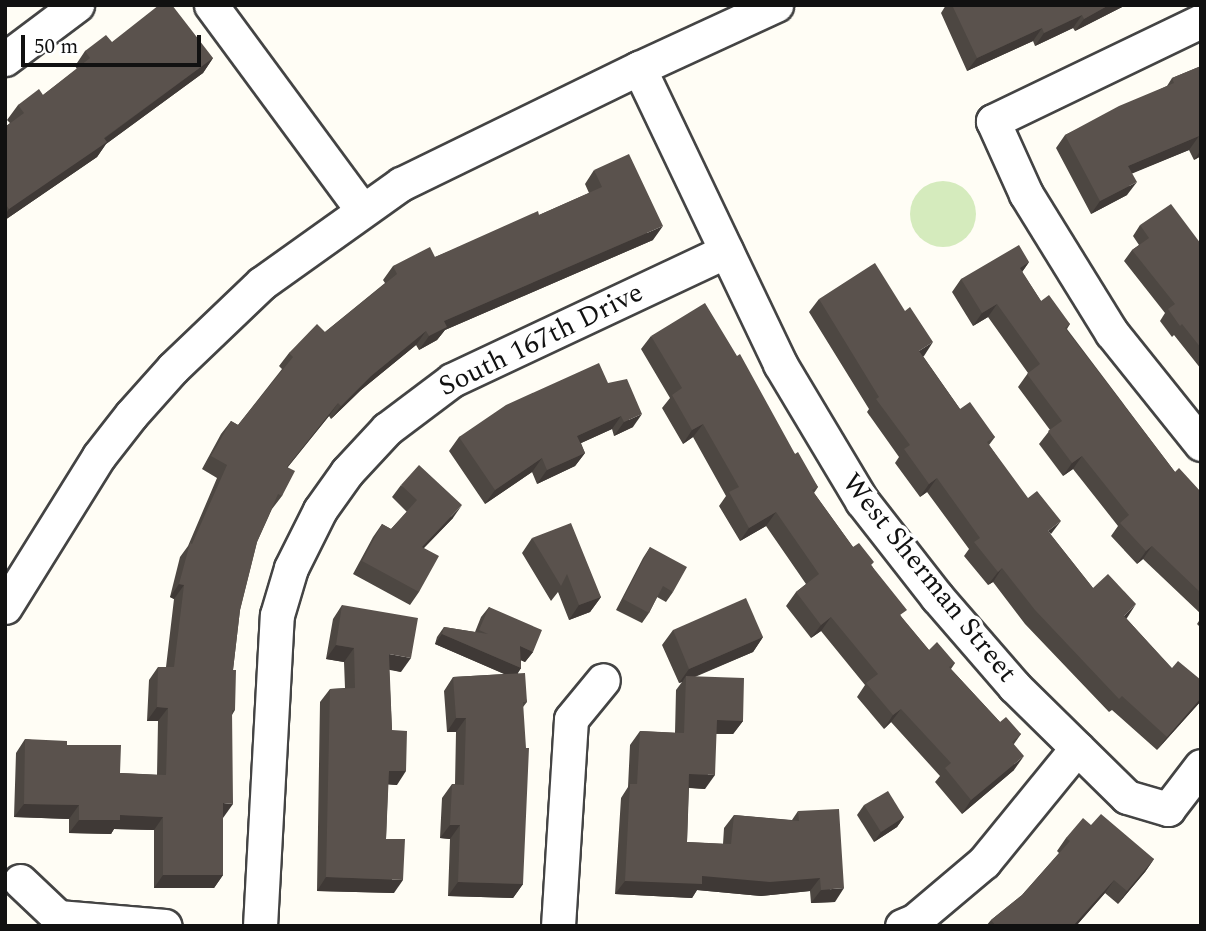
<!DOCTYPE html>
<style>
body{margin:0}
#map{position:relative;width:1206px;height:931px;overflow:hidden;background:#fffdf5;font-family:Spectral,serif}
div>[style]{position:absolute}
.green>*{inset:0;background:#d5ebbd}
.round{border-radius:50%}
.roads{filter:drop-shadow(2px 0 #444) drop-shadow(-2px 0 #444) drop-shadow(0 2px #444) drop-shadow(0 -2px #444)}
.minor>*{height:33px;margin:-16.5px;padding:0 16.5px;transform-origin:16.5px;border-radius:16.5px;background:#fff}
.wall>*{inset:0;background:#4d4742}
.shaded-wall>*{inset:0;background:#3f3936}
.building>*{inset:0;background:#5a524d}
span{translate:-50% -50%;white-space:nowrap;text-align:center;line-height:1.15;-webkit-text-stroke:7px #fff;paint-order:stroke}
.street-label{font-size:28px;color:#111}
.frame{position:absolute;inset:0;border:7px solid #111;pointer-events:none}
.scale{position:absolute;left:21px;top:35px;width:180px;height:32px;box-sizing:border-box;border:4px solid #111;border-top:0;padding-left:9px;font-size:21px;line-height:24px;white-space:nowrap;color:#111;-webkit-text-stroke:5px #fff;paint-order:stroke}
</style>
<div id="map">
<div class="green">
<div class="round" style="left:910px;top:181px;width:66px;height:66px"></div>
</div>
<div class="roads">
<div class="minor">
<div style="left:211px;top:5px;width:255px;rotate:53.6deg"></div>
<div style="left:1201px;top:21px;width:231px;rotate:154.3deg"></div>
<div style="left:993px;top:121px;width:80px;rotate:65.7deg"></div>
<div style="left:1026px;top:194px;width:163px;rotate:58.3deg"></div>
<div style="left:1112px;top:333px;width:142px;rotate:51.3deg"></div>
<div style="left:5px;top:59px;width:90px;rotate:-36.9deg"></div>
<div style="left:639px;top:68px;width:328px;rotate:64.5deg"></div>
<div style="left:780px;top:364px;width:160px;rotate:59.1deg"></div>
<div style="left:862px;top:501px;width:122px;rotate:52deg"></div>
<div style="left:937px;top:597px;width:118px;rotate:49.1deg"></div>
<div style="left:1014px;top:686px;width:158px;rotate:44.5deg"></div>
<div style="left:1127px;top:797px;width:43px;rotate:16.3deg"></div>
<div style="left:1168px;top:809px;width:54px;rotate:-52.5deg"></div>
<div style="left:5px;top:607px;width:178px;rotate:-58.1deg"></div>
<div style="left:99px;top:456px;width:52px;rotate:-52deg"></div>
<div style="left:131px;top:415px;width:63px;rotate:-48.2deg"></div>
<div style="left:173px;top:368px;width:123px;rotate:-43.7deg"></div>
<div style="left:262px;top:283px;width:171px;rotate:-35.5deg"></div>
<div style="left:401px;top:184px;width:265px;rotate:-26deg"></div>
<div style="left:639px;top:68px;width:151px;rotate:-24.7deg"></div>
<div style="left:20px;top:881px;width:52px;rotate:43.5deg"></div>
<div style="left:58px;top:917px;width:107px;rotate:4.8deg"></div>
<div style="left:260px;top:926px;width:311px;rotate:-86.9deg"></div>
<div style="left:277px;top:615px;width:49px;rotate:-73.4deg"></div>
<div style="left:291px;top:568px;width:65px;rotate:-63.4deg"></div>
<div style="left:320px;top:510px;width:47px;rotate:-54.6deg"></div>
<div style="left:347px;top:472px;width:59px;rotate:-47.1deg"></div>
<div style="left:387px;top:429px;width:81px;rotate:-37deg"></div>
<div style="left:452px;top:380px;width:303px;rotate:-25.2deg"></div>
<div style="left:558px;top:926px;width:207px;rotate:-86.4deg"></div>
<div style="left:571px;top:719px;width:50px;rotate:-50.6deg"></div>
<div style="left:902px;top:926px;width:13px;rotate:-23deg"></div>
<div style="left:914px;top:921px;width:92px;rotate:-40.1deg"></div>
<div style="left:984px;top:862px;width:147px;rotate:-50.8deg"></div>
</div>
</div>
<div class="wall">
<div style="clip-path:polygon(946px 5px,1126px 5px,1075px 31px,1073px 28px,1035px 46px,1033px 41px,967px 71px,941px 13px)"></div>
<div style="clip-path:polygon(112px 42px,213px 58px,203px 73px,106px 144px,97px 157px,5px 220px,5px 127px,10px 123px,7px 120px,18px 105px,43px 95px,77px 69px,75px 66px,85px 51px)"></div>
<div style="clip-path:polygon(1201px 66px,1201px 156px,1194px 160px,1189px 150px,1132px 173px,1127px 195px,1091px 214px,1056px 148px,1065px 135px,1167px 86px,1172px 78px)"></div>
<div style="clip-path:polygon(594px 170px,653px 240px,445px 330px,437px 340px,419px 350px,416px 345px,361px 390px,331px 419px,329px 416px,288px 467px,282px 496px,272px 509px,257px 542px,240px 610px,233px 670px,235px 710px,232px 715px,223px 817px,223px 875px,214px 888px,154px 888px,154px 830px,114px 829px,111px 834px,69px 833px,69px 819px,14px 817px,16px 753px,25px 739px,67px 745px,120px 773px,157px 775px,158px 721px,147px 721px,149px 680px,158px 667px,166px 667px,174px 599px,170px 597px,180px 557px,188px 546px,217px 478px,202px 469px,221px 434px,231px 421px,238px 425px,282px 369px,279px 366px,289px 353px,325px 332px,385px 283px,383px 280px,393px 266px,435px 257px,539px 215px,589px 193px,585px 184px)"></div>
<div style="clip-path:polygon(1140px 225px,1201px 244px,1201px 369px,1174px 335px,1172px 337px,1160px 321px,1165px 313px,1124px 261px,1132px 250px,1139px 245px,1133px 236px)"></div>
<div style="clip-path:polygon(1029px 262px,1022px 272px,1041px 301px,1070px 324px,1067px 329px,1175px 472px,1201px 492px,1201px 614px,1143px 559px,1137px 564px,1111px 536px,1118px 526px,1073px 469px,1063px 476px,1039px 444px,1050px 430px,1018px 387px,1028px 373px,988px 317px,973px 326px,952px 292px,961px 279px)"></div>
<div style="clip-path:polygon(819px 299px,924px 356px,923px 356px,960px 409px,995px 437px,989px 445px,1051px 535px,1093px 588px,1126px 618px,1201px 701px,1157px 750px,1112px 710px,1109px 712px,1025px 624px,993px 582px,988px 585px,964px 556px,969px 549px,927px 492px,920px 497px,895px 463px,899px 457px,867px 412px,869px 409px,809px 312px)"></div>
<div style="clip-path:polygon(651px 336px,795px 454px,818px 487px,814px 493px,853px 547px,872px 566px,902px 618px,929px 650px,955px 663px,951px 669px,1000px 722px,1021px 734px,1014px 744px,1014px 770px,962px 814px,935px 782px,940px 776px,891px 722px,884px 729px,857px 697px,865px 685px,821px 631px,811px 638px,786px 606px,796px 592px,806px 584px,766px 526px,740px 541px,719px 506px,726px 496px,693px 437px,683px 444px,662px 408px,670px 398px,641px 349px)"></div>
<div style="clip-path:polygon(608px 383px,633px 427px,614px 436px,612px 429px,581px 443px,585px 453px,575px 466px,537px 484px,532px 472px,485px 504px,449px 451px,459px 437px)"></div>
<div style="clip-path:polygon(401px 485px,453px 518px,424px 548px,419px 592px,410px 605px,353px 574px,373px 537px,382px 524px,391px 529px,407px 512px,392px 497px)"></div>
<div style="clip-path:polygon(532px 538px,601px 597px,590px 612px,569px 620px,558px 592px,551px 601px,522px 553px)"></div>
<div style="clip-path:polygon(650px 547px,673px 592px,666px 602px,657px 597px,649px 613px,642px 623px,616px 610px,643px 558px)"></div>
<div style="clip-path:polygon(342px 605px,401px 672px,389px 669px,392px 730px,397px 785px,388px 784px,386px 839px,394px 893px,317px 891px,320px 702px,330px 689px,345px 688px,344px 662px,326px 659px,333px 619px)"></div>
<div style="clip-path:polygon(489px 607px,533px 652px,525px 662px,521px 660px,521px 668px,518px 673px,527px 702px,523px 707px,523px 884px,513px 898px,448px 896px,450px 839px,440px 838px,442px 798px,452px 784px,455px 784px,456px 732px,447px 732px,444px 691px,453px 677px,504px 674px,435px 644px,437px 637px,444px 627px,475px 632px,481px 617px)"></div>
<div style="clip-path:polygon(1201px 618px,1201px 628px,1197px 624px)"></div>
<div style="clip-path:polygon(673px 630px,763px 637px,753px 652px,695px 677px,743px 721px,733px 734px,716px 734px,705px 789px,689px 788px,687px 842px,723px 844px,724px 828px,734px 815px,792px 820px,798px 811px,835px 902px,811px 903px,810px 891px,761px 896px,697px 890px,692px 898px,615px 894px,621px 798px,628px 787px,630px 745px,640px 731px,675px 733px,676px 690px,682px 682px,679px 683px,662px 645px)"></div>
<div style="clip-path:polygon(864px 805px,904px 817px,897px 827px,874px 842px,857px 815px)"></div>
<div style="clip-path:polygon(1091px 825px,1154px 859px,1145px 872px,1118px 904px,1105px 893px,1076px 926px,986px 926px,991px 920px,1022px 895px,1059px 853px,1057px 851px,1066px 838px)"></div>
</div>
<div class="shaded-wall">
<div style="clip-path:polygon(1109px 5px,1126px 5px,1075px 31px,1084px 19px)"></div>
<div style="clip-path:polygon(1082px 15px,1073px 28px,1035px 46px,1044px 33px)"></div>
<div style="clip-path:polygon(1042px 28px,1033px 41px,967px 71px,977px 58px)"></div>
<div style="clip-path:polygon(213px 58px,203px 73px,106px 144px,97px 157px,5px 220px,5px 215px,9px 209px)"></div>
<div style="clip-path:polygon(1199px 136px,1189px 150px,1119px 179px,1128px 166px)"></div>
<div style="clip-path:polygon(1201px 150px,1201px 156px,1194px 160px)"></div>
<div style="clip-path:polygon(1137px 182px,1127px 195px,1091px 214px,1100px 201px)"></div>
<div style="clip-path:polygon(663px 226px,653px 240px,445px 330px,437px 340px,419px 350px,429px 336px,444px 321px)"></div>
<div style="clip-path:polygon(1029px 262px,1020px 275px,1020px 268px)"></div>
<div style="clip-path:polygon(997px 304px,988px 317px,973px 326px,982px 313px)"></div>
<div style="clip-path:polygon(426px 331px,416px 345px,361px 390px,331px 419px,341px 406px,371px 376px)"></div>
<div style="clip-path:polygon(933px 342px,924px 356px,909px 365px,919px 351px)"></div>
<div style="clip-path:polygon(338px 403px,329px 416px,277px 480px,287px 467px)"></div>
<div style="clip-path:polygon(642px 414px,633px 427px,614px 436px,624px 422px)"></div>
<div style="clip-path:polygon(621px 416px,612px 429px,568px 449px,577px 436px)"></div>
<div style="clip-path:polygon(703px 424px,693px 437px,683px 444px,692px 430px)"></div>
<div style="clip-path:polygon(585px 453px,575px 466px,537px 484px,547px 470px)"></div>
<div style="clip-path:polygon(1082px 456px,1073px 469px,1063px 476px,1072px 463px)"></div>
<div style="clip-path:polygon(542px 458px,532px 472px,485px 504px,495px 490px)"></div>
<div style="clip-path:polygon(937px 478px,927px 492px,920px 497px,929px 484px)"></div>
<div style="clip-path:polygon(462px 505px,453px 518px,413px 559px,422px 547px)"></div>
<div style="clip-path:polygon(776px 512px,766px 526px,740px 541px,749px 528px)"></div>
<div style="clip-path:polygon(1061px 521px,1051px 534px,1048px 531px)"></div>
<div style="clip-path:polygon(1152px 546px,1143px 559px,1137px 564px,1146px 551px)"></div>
<div style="clip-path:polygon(1002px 568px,993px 582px,988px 585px,998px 572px)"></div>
<div style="clip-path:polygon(179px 584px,184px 585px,174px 599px,170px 597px)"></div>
<div style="clip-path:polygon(601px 597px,590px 612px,569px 620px,579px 605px)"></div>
<div style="clip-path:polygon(1136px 604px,1127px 618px,1114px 630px,1124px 616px)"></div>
<div style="clip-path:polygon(831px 617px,821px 631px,811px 638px,821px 625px)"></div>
<div style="clip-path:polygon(442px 634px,521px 668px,514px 678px,435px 644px)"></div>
<div style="clip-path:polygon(763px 637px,753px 652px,686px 680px,686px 676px,682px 682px,679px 683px,689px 669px)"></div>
<div style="clip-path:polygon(336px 645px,354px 648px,344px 662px,326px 659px)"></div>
<div style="clip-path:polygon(520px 646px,533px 652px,525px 662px,513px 657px)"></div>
<div style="clip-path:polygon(389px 654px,411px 658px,401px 672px,379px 668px)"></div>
<div style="clip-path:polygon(1201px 698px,1201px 701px,1157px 750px,1167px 737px)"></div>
<div style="clip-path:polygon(157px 707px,168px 708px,158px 721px,147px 721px)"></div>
<div style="clip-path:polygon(901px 709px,891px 722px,884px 729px,893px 715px)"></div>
<div style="clip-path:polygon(456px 718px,466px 718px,456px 732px,447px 732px)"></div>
<div style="clip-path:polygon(717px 720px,743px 721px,733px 734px,707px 733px)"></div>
<div style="clip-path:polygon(1024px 756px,1014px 770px,962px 814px,971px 800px)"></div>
<div style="clip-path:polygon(389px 771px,406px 771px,397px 785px,379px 784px)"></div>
<div style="clip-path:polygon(689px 774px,715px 775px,705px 789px,680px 787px)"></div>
<div style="clip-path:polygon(223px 803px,233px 804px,223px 818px)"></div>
<div style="clip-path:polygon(24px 804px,79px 805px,69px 819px,14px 817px)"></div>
<div style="clip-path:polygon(120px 815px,163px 817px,154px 830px,114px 829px,111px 834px,69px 833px,79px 820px)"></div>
<div style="clip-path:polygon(904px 817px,897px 827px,874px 842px,881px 832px)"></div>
<div style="clip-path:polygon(450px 825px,460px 825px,450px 839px,440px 838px)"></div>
<div style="clip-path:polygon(1154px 859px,1145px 872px,1118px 904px,1127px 891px)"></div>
<div style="clip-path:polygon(163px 875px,223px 875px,214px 888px,154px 888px)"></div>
<div style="clip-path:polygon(702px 876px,820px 878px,810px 891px,761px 896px,697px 890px,692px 898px,615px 894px,625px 881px)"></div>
<div style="clip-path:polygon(326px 877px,403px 880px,394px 893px,317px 891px)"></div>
<div style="clip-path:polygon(1114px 880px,1105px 893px,1076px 926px,1073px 926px)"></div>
<div style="clip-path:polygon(458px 882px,523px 884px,513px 898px,448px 896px)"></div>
<div style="clip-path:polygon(844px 888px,835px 902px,811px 903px,821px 890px)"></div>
</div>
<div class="building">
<div style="clip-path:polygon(159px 5px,172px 5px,213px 58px,104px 138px,107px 142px,9px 209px,5px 204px,5px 127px,24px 113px,18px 105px,39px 89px,43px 95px,90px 58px,85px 51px,106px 35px,112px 42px)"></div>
<div style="clip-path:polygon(952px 5px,1109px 5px,1084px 19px,1082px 15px,1044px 33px,1042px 28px,977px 58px)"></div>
<div style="clip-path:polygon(1201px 66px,1201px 141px,1199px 136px,1128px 166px,1137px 182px,1100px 201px,1065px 135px,1119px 106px,1174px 83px,1172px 78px)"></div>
<div style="clip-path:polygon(629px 154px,663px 226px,444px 321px,447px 327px,429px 336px,426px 331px,371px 376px,341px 406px,338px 403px,287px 467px,295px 471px,282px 496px,278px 494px,257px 542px,240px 610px,233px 670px,236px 670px,235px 710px,232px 710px,233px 804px,223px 803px,223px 875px,163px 875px,163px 817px,120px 815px,120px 820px,79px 820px,79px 805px,24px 804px,25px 739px,67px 741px,67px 745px,121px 745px,120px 773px,166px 775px,168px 708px,157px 707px,158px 667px,174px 667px,184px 585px,179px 584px,190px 543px,192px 544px,227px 465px,211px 456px,231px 421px,238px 425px,293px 357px,289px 353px,317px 324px,325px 332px,397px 274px,393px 266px,430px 247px,435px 257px,538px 211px,539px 215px,602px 187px,594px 170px)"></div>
<div style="clip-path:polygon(1171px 204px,1201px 244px,1201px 348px,1182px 324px,1180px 326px,1168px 309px,1175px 304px,1132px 250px,1149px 238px,1140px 225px)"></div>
<div style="clip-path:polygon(1019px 245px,1029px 262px,1020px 268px,1041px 301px,1049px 295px,1070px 324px,1065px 328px,1175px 472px,1179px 468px,1201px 492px,1200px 501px,1201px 502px,1201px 593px,1152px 546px,1146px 551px,1120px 523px,1129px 515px,1082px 456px,1072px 463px,1048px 431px,1062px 421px,1027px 374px,1040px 364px,997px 304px,982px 313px,961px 279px)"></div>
<div style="clip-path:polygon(875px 263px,905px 311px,910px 307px,933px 342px,919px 351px,960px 409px,970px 402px,995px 437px,987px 442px,1028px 498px,1037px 491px,1061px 521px,1048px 531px,1093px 588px,1108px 574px,1136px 604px,1124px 616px,1172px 668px,1178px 661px,1201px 680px,1201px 698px,1167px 737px,1122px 696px,1119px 699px,1035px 610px,1002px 568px,998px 572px,974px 542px,980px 538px,937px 478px,929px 484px,904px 449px,910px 445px,876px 399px,879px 397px,819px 299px)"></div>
<div style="clip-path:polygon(705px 303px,737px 356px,740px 354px,795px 454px,798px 452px,818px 487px,812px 490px,853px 547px,859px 543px,874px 562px,871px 565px,907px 610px,900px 615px,929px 650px,937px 642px,955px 663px,949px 667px,1000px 722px,1006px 717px,1021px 734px,1012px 742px,1024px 756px,971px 800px,945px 768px,951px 763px,901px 709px,893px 715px,866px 683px,878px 674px,831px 617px,821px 625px,796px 592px,819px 574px,776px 512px,749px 528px,729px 492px,739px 487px,703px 424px,692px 430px,672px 395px,682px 388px,651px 336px)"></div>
<div style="clip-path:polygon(599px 363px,608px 383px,627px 379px,642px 414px,624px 422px,621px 416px,577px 436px,585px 453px,547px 470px,542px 458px,495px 490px,459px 437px,506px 405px)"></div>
<div style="clip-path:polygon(419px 465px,462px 505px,422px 547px,439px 556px,419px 592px,362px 561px,382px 524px,391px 529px,417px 500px,401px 485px)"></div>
<div style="clip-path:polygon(571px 523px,601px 597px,579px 605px,567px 574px,561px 586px,532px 538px)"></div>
<div style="clip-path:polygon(650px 547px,687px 567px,673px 592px,663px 586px,649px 613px,623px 599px)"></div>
<div style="clip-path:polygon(746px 598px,763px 637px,689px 669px,673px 630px)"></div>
<div style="clip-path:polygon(342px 605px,418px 618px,411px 658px,389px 654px,392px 730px,407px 731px,406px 771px,389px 771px,386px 839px,405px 839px,403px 880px,326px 877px,330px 689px,355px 688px,354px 648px,336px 645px)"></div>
<div style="clip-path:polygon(489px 607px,542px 630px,533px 652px,520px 646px,521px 668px,442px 634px,444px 627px,488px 634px,479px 630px)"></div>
<div style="clip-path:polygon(525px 673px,527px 702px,523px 702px,526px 748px,529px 748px,523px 884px,458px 882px,460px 825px,450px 825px,452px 784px,464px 785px,466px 718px,456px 718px,453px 677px)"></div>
<div style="clip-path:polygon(686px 676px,744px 678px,743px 721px,717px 720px,715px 775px,689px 774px,687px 842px,731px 844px,734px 815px,799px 821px,798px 811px,839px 809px,844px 888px,821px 890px,820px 878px,770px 882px,702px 876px,702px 884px,625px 881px,630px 784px,637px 784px,640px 731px,684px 733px)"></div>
<div style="clip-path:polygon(888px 791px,904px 817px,881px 832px,864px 805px)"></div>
<div style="clip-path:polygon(1101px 814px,1154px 859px,1127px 891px,1114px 880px,1073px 926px,996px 926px,991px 920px,1022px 895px,1070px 841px,1066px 838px,1083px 818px,1091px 825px)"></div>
</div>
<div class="street-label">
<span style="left:541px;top:340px;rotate:-26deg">South 167th Drive</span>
<span style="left:929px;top:578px;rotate:51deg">West Sherman Street</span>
</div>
<div class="frame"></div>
<div class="scale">50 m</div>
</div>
